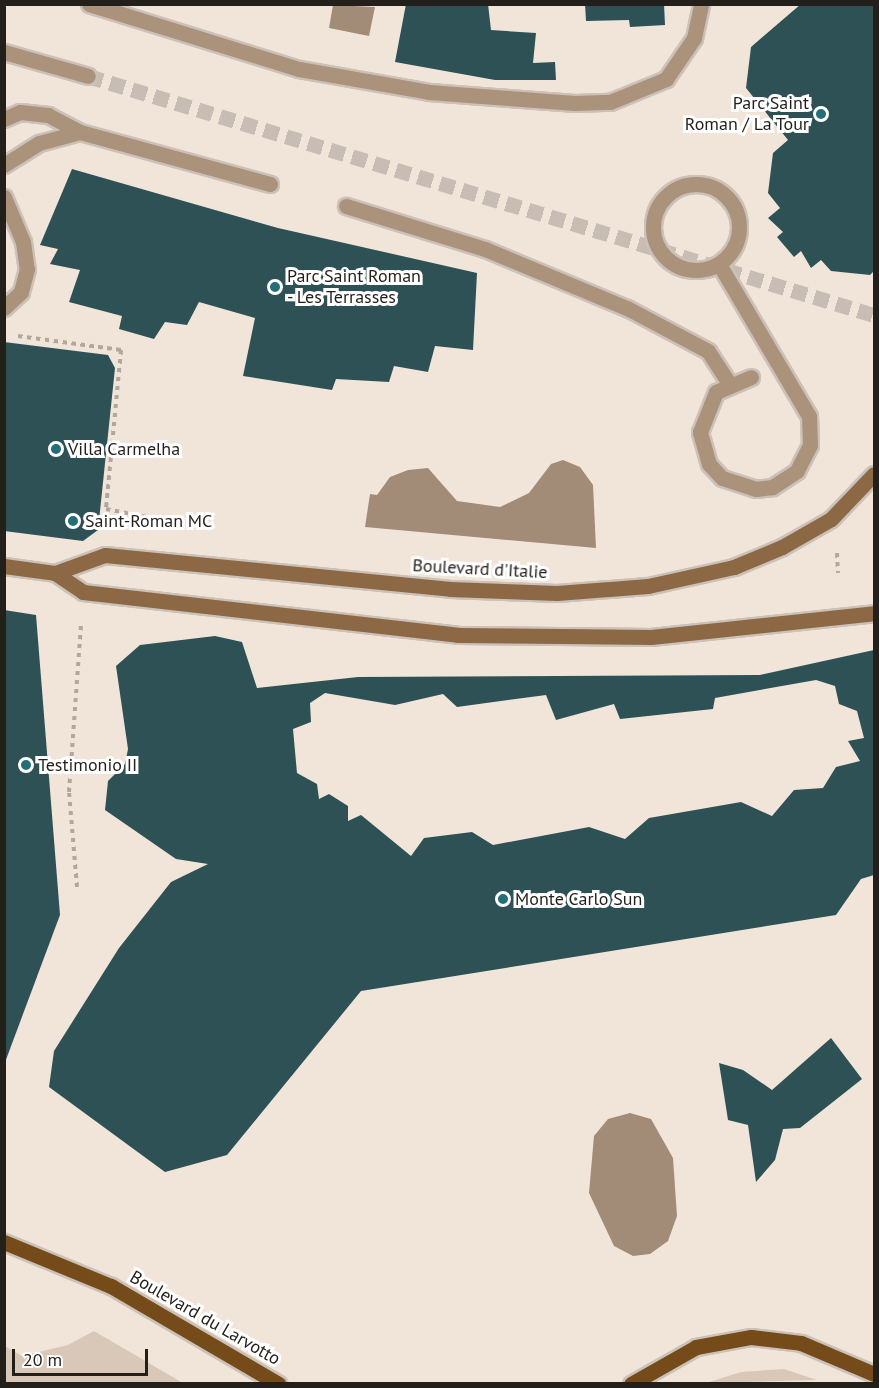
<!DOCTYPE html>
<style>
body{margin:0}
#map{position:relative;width:879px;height:1388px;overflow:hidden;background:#f1e5da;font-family:"PT Sans",sans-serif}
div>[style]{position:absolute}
.green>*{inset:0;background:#d9c8b7}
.water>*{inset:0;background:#a28c77}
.building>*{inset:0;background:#2e5155}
.street-tunnel>*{height:15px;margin-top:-7.5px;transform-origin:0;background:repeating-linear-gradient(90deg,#c8bdb4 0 15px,transparent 0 23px)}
.path>*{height:4px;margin-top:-2px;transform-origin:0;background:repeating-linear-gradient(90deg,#b1a79e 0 4.5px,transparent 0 9px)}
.roads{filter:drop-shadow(2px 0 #ccc1b8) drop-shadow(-2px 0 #ccc1b8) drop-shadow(0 2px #ccc1b8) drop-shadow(0 -2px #ccc1b8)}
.lane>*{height:15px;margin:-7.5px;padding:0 7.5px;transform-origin:7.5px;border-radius:7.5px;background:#ab927a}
.lane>.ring{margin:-7.5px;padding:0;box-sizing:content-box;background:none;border:15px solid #ab927a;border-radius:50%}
.street>*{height:15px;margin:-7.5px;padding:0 7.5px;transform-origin:7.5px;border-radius:7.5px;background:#ab927a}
.secondary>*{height:15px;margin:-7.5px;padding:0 7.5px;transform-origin:7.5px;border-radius:7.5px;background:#8c6844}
.primary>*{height:15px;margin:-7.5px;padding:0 7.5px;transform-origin:7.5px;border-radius:7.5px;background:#754b19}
.dots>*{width:16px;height:16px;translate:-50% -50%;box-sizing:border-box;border:3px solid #fff;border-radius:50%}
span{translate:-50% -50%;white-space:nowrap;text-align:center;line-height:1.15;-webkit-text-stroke:6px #fff;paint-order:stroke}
.poi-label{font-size:18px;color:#231f1b}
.right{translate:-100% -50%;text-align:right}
.left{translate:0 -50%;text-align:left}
.street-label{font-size:18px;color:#231f1b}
.frame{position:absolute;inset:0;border:6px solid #231f1b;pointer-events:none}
.scale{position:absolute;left:12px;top:1349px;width:136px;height:27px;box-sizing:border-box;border:3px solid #231f1b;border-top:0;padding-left:8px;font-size:18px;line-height:21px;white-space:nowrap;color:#231f1b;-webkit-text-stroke:4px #fff;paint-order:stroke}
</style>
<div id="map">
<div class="green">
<div style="clip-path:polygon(94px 1331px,183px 1383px,5px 1383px,5px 1346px,22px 1356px,68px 1345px)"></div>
<div style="clip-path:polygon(784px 1369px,817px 1380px,706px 1383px,741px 1372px)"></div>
</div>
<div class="water">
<div style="clip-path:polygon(333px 5px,375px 7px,369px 36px,329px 28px)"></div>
<div style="clip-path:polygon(563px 460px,580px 467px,593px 485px,596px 548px,365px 527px,370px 494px,377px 495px,390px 477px,408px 470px,428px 468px,457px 501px,500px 507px,529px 493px,551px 464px)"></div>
<div style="clip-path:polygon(630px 1113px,651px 1119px,673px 1158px,677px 1216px,668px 1241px,650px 1254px,633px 1256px,614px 1246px,589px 1193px,594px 1136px,608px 1119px)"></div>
</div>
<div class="building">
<div style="clip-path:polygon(406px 4px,488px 4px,491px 30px,536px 33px,533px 63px,555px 62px,556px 80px,495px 80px,395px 62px)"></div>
<div style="clip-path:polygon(585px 4px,664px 4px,665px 25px,630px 27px,629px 20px,586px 21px)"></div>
<div style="clip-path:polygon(801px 4px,874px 4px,874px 271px,870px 275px,831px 271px,821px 260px,811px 268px,801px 251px,794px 257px,777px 237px,783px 232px,768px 218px,780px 208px,768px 193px,773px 153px,788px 140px,746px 88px,751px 47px)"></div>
<div style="clip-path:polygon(72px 169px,278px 228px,477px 273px,473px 350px,435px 346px,428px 372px,394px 366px,389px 382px,336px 379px,332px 390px,243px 376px,255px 318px,199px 302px,187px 325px,165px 322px,154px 339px,119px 329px,122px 316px,69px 302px,80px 270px,50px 264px,58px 249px,40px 245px)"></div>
<div style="clip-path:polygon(4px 342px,108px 355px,115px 368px,98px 530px,83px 541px,4px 531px)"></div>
<div style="clip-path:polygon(4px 610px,36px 615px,60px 915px,4px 1065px)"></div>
<div style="clip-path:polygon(evenodd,215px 636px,242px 642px,257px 688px,358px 677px,760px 675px,874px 650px,874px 875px,861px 879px,836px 915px,361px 991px,227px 1155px,165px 1172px,49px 1087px,54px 1051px,119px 948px,171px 882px,208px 864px,176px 859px,105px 810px,108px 781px,125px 764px,128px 749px,116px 666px,140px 645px,215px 636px,816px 680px,835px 686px,839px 704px,857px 711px,864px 738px,848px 741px,860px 761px,836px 767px,823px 788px,794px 790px,772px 816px,741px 802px,649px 818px,625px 839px,589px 827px,493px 845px,472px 832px,424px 838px,411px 856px,361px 815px,348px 821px,348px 806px,329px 794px,319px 799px,317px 784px,297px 773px,293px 729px,311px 722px,310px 703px,325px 693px,395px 705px,443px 694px,457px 707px,546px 695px,556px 720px,614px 704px,620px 719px,713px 709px,715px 698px,816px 680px)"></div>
<div style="clip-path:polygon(831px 1038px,862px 1079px,800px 1128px,783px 1129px,775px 1160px,756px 1182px,748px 1125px,728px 1120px,719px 1063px,743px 1070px,772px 1090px)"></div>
</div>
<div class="street-tunnel">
<div style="left:88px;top:76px;width:822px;rotate:16.91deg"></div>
</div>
<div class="path">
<div style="left:18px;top:336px;width:104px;rotate:7.7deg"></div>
<div style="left:121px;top:350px;width:160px;rotate:95.4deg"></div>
<div style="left:106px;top:509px;width:47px;rotate:11.1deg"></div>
<div style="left:152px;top:518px;width:10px;rotate:107deg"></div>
<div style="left:837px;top:553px;width:20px;rotate:87deg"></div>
<div style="left:77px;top:887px;width:95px;rotate:-94.8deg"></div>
<div style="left:69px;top:792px;width:168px;rotate:-85.9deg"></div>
</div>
<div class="roads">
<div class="lane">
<div style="left:4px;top:119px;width:17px;rotate:-24deg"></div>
<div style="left:20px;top:112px;width:28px;rotate:6deg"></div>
<div style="left:48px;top:115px;width:36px;rotate:28deg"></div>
<div style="left:80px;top:132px;width:197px;rotate:15.3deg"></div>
<div style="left:4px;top:165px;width:41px;rotate:-32.2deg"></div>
<div style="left:39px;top:143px;width:42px;rotate:-15deg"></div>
<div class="ring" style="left:653px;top:184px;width:71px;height:71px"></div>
<div style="left:346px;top:206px;width:145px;rotate:17.2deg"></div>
<div style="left:485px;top:249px;width:154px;rotate:22.6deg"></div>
<div style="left:627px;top:308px;width:92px;rotate:28deg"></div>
<div style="left:708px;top:351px;width:38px;rotate:57deg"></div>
<div style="left:719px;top:264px;width:177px;rotate:59.4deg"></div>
<div style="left:809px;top:416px;width:29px;rotate:88deg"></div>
<div style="left:810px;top:445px;width:29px;rotate:117deg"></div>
<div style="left:797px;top:471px;width:30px;rotate:147deg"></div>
<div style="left:772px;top:487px;width:16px;rotate:173deg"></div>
<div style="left:756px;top:489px;width:36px;rotate:-162deg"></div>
<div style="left:722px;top:478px;width:19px;rotate:-133deg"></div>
<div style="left:709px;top:464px;width:33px;rotate:-106deg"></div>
<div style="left:700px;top:432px;width:43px;rotate:-68.2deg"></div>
<div style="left:716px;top:392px;width:38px;rotate:-23deg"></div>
</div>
<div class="street">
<div style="left:89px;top:4px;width:220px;rotate:17.2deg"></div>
<div style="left:299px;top:69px;width:132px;rotate:10deg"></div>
<div style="left:429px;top:92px;width:146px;rotate:4.3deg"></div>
<div style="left:575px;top:103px;width:35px;rotate:-2deg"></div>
<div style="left:610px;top:102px;width:61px;rotate:-22.3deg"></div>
<div style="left:666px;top:79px;width:50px;rotate:-55.7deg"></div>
<div style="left:694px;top:38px;width:35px;rotate:-78deg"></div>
<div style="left:4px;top:52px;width:87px;rotate:15.9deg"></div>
<div style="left:4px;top:197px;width:49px;rotate:67.1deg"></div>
<div style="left:23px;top:242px;width:27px;rotate:82deg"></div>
<div style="left:27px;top:269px;width:24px;rotate:105deg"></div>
<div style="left:21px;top:292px;width:23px;rotate:137deg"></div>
</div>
<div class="secondary">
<div style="left:4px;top:566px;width:51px;rotate:7.8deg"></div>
<div style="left:55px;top:573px;width:34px;rotate:34deg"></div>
<div style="left:83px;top:592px;width:377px;rotate:6.5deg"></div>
<div style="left:458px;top:635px;width:193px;rotate:0.6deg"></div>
<div style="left:651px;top:637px;width:224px;rotate:-6.1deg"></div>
<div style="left:55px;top:573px;width:53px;rotate:-19.8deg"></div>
<div style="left:105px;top:555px;width:347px;rotate:5.6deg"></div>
<div style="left:450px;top:589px;width:107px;rotate:2.1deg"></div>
<div style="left:557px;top:593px;width:91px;rotate:-4.4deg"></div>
<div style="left:648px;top:586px;width:88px;rotate:-12.5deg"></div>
<div style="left:734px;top:567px;width:52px;rotate:-22.6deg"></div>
<div style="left:782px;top:547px;width:56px;rotate:-29.7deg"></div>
<div style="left:831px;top:519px;width:62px;rotate:-46.3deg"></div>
</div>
<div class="primary">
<div style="left:4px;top:1242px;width:116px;rotate:22.4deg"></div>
<div style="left:111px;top:1286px;width:194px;rotate:30.3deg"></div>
<div style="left:631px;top:1384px;width:75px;rotate:-29.6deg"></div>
<div style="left:696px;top:1347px;width:56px;rotate:-10.3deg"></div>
<div style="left:751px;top:1337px;width:50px;rotate:6.8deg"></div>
<div style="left:801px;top:1343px;width:79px;rotate:23deg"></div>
</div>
</div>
<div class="dots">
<div style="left:821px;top:114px;background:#246e77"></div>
<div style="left:275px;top:287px;background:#246e77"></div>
<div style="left:56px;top:449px;background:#246e77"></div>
<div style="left:73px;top:521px;background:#246e77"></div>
<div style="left:26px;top:765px;background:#246e77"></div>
<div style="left:503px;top:899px;background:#246e77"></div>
</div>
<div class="poi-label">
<span class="right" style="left:809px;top:114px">Parc Saint<br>Roman / La Tour</span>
<span class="left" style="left:287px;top:287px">Parc Saint Roman<br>- Les Terrasses</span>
<span class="left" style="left:68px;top:449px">Villa Carmelha</span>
<span class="left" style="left:85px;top:521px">Saint-Roman MC</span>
<span class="left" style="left:38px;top:765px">Testimonio II</span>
<span class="left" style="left:515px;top:899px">Monte Carlo Sun</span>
</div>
<div class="street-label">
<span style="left:480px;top:569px;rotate:3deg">Boulevard d'Italie</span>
<span style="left:205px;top:1318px;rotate:30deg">Boulevard du Larvotto</span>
</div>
<div class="frame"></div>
<div class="scale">20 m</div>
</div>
